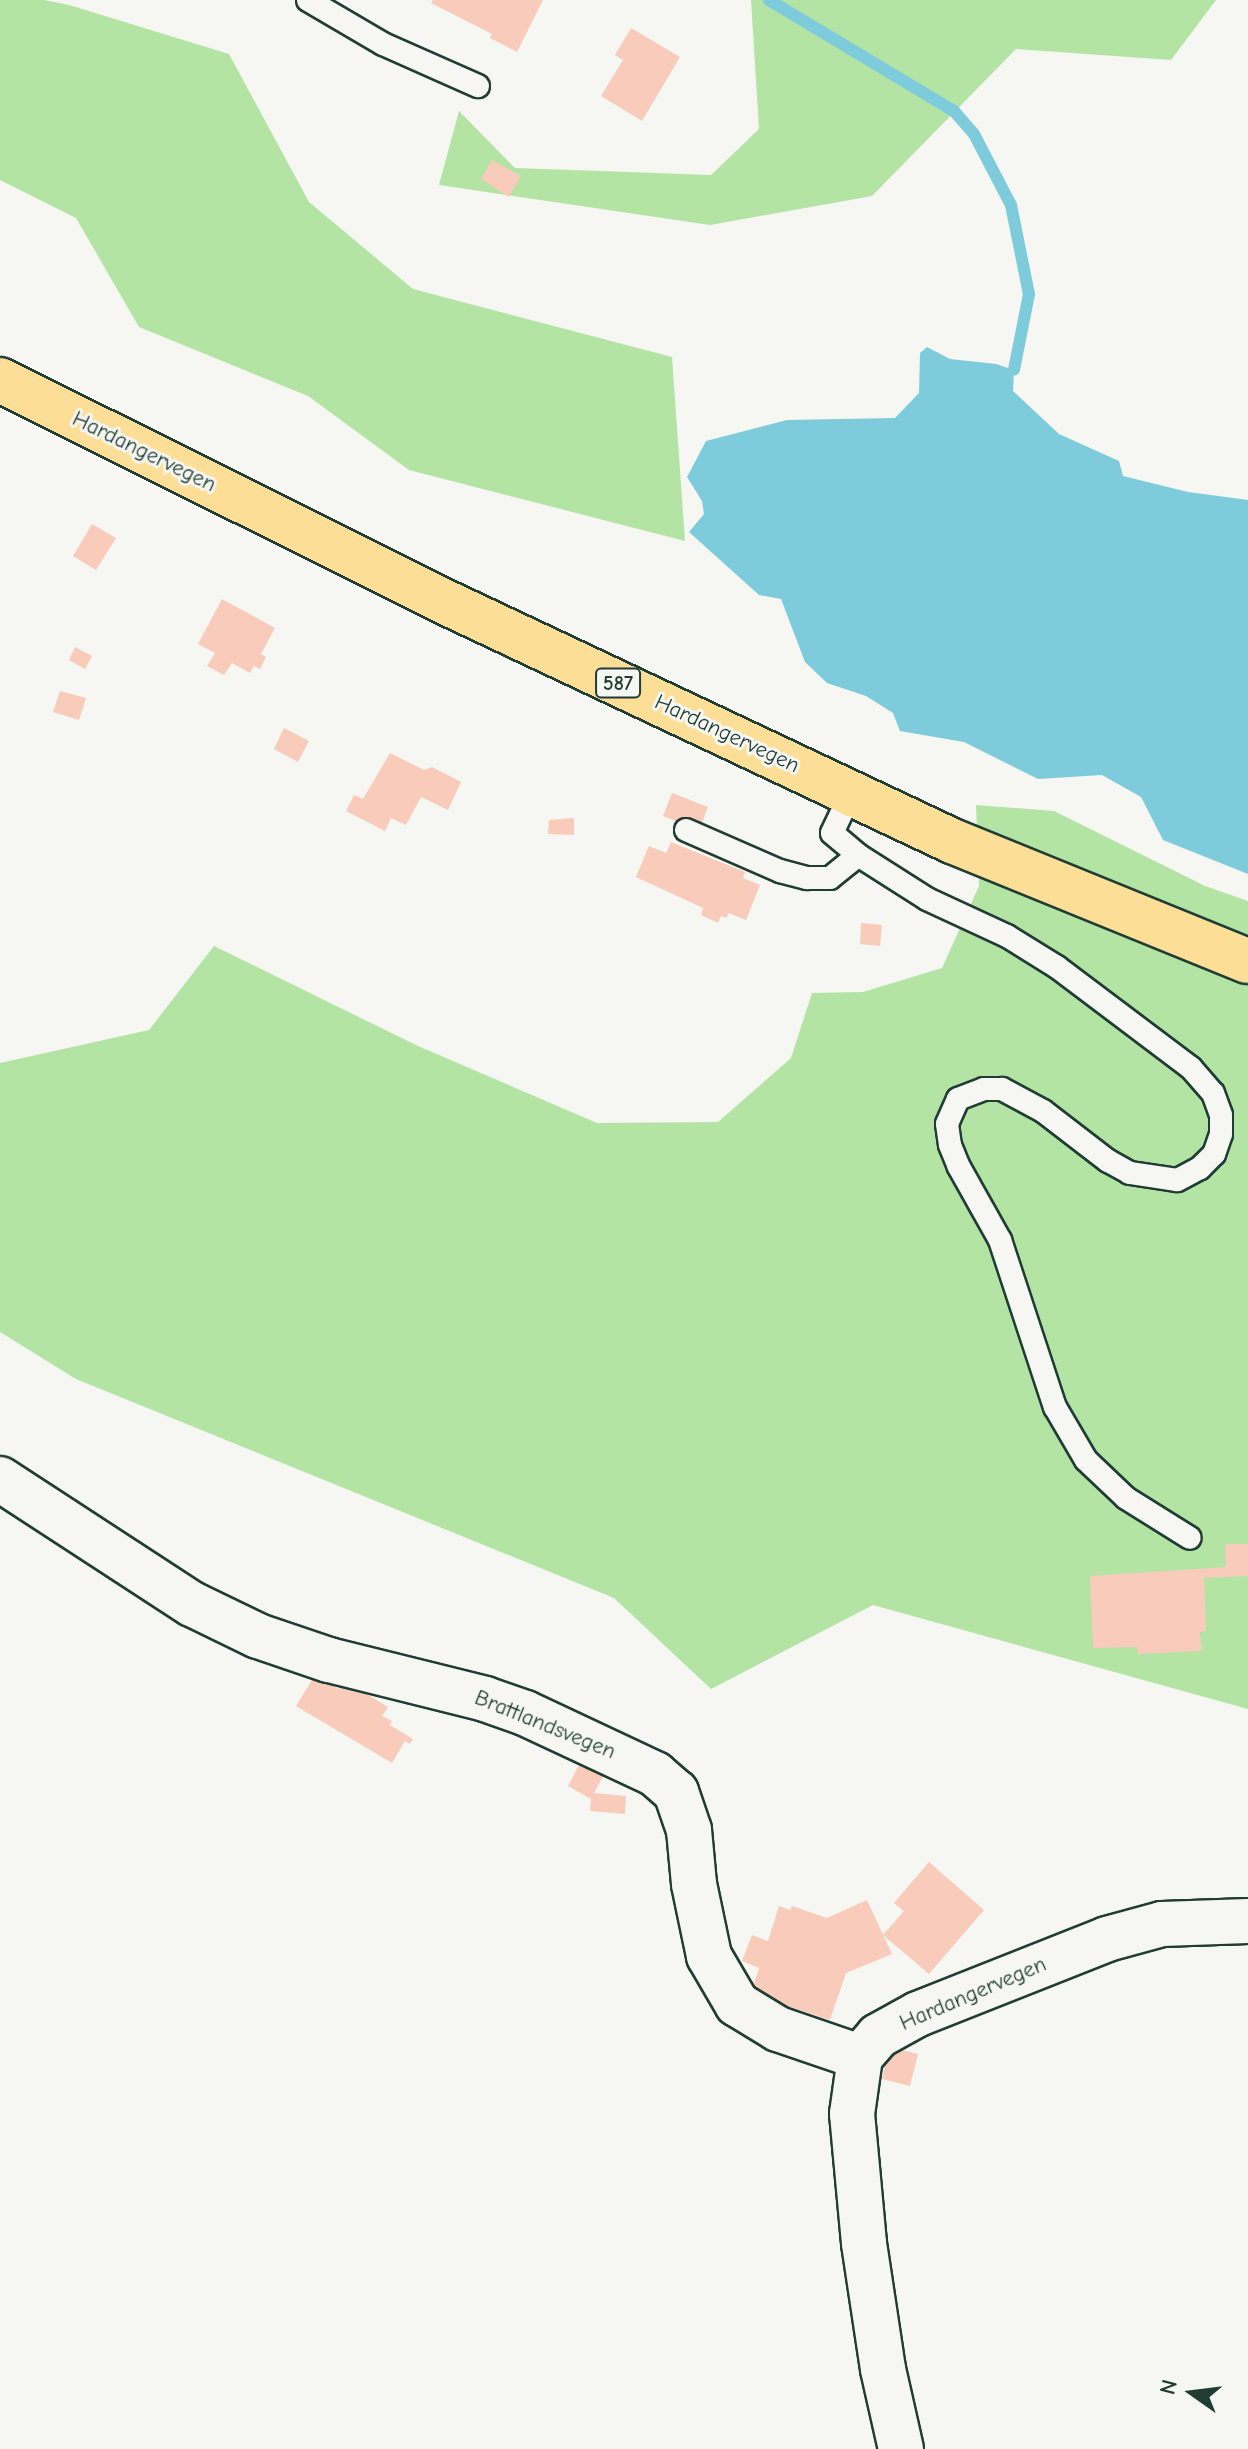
<!DOCTYPE html>
<style>
body{margin:0}
#map{position:relative;width:1248px;height:2449px;overflow:hidden;background:#f6f6f2;font-family:"Comic Neue",sans-serif}
div>[style]{position:absolute}
.green>*{inset:0;background:#b3e4a4}
.water>*{inset:0;background:#7eccdb}
.stream>*{height:12px;margin:-6px;padding:0 6px;transform-origin:6px;border-radius:6px;background:#7eccdb}
.building>*{inset:0;background:#f8cbba}
.roads{filter:drop-shadow(2px 0 #1f3d34) drop-shadow(-2px 0 #1f3d34) drop-shadow(0 2px #1f3d34) drop-shadow(0 -2px #1f3d34)}
.service>*{height:22px;margin:-11px;padding:0 11px;transform-origin:11px;border-radius:11px;background:#f6f6f2}
.minor>*{height:44px;margin:-22px;padding:0 22px;transform-origin:22px;border-radius:22px;background:#f6f6f2}
.primary>*{height:44px;margin:-22px;padding:0 22px;transform-origin:22px;border-radius:22px;background:#fcde96}
span{translate:-50% -50%;white-space:nowrap;text-align:center;line-height:1.15;-webkit-text-stroke:6px #f6f6f2;paint-order:stroke}
.shield-label span{padding:2px 6px;background:#f6f6f2;border:2px solid;border-radius:6px;-webkit-text-stroke-width:0}
.shield-label{font-size:20px;color:#1f3d34;font-weight:700}
.street-label{font-size:22px;color:#1f3d34}
.north{position:absolute;left:1152px;top:2353px;width:80px;height:80px;-webkit-text-stroke:6px #f6f6f2;paint-order:stroke;rotate:284deg;font-size:22px;font-weight:700;line-height:32px;text-align:center;color:#1f3d34}
.north::after{content:'';display:block;margin:auto;width:28px;height:36px;background:#1f3d34;clip-path:polygon(50% 0,100% 100%,50% 72%,0 100%)}
</style>
<div id="map">
<div class="green">
<div style="clip-path:polygon(0 0,44px 0,69px 5px,229px 54px,309px 202px,413px 289px,672px 357px,685px 541px,409px 470px,308px 396px,139px 327px,76px 218px,0 180px)"></div>
<div style="clip-path:polygon(751px 0,1216px 0,1171px 60px,1016px 49px,872px 196px,710px 225px,439px 185px,459px 111px,515px 168px,711px 175px,759px 129px)"></div>
<div style="clip-path:polygon(976px 805px,1054px 811px,1205px 886px,1248px 901px,1248px 1709px,873px 1605px,711px 1689px,614px 1598px,76px 1379px,0 1332px,0 1063px,149px 1030px,214px 946px,418px 1046px,597px 1123px,718px 1122px,791px 1058px,812px 993px,863px 992px,942px 968px,979px 886px)"></div>
</div>
<div class="water">
<div style="clip-path:polygon(927px 347px,950px 359px,996px 364px,1014px 370px,1013px 391px,1059px 434px,1119px 461px,1123px 476px,1188px 492px,1248px 500px,1248px 874px,1163px 840px,1141px 797px,1102px 775px,1038px 779px,964px 742px,900px 731px,893px 713px,866px 696px,827px 683px,805px 662px,781px 599px,759px 595px,689px 532px,704px 514px,702px 501px,687px 477px,706px 441px,787px 420px,895px 418px,919px 393px,920px 353px)"></div>
</div>
<div class="stream">
<div style="left:769px;top:0;width:216px;rotate:31deg"></div>
<div style="left:954px;top:111px;width:30px;rotate:49deg"></div>
<div style="left:974px;top:134px;width:80px;rotate:62.5deg"></div>
<div style="left:1011px;top:205px;width:91px;rotate:78.6deg"></div>
<div style="left:1029px;top:294px;width:77px;rotate:101.2deg"></div>
</div>
<div class="building">
<div style="clip-path:polygon(433px 0,543px 0,517px 52px,490px 38px,492px 34px,431px 3px)"></div>
<div style="clip-path:polygon(631px 28px,680px 57px,642px 121px,601px 96px,623px 60px,615px 55px)"></div>
<div style="clip-path:polygon(492px 160px,521px 176px,509px 197px,481px 179px)"></div>
<div style="clip-path:polygon(92px 524px,116px 538px,96px 570px,73px 556px)"></div>
<div style="clip-path:polygon(222px 599px,275px 628px,261px 654px,266px 657px,260px 669px,254px 666px,250px 673px,232px 663px,224px 675px,207px 666px,215px 653px,198px 644px)"></div>
<div style="clip-path:polygon(75px 647px,92px 656px,85px 669px,69px 660px)"></div>
<div style="clip-path:polygon(60px 691px,86px 698px,79px 720px,53px 712px)"></div>
<div style="clip-path:polygon(284px 728px,309px 741px,298px 762px,274px 749px)"></div>
<div style="clip-path:polygon(390px 753px,424px 770px,432px 767px,461px 782px,448px 810px,421px 797px,406px 825px,391px 818px,385px 831px,346px 811px,354px 795px,363px 799px)"></div>
<div style="clip-path:polygon(672px 793px,708px 807px,699px 830px,663px 816px)"></div>
<div style="clip-path:polygon(574px 818px,574px 835px,548px 834px,549px 820px)"></div>
<div style="clip-path:polygon(671px 842px,745px 872px,743px 878px,760px 885px,746px 920px,729px 913px,726px 918px,721px 916px,718px 923px,701px 915px,703px 908px,636px 877px,649px 846px,666px 853px)"></div>
<div style="clip-path:polygon(861px 923px,882px 925px,880px 946px,860px 944px)"></div>
<div style="clip-path:polygon(1225px 1544px,1248px 1544px,1248px 1576px,1204px 1578px,1206px 1631px,1200px 1632px,1202px 1651px,1138px 1654px,1137px 1647px,1093px 1648px,1090px 1576px,1226px 1567px)"></div>
<div style="clip-path:polygon(315px 1675px,338px 1689px,344px 1680px,388px 1707px,382px 1716px,392px 1721px,390px 1725px,413px 1739px,410px 1744px,405px 1741px,392px 1763px,296px 1706px)"></div>
<div style="clip-path:polygon(581px 1761px,605px 1773px,594px 1793px,626px 1796px,625px 1814px,590px 1811px,591px 1799px,568px 1786px)"></div>
<div style="clip-path:polygon(929px 1862px,984px 1910px,929px 1974px,883px 1935px,904px 1911px,894px 1903px)"></div>
<div style="clip-path:polygon(867px 1900px,892px 1954px,846px 1973px,830px 2020px,751px 1994px,759px 1968px,742px 1961px,752px 1935px,768px 1941px,779px 1906px,790px 1910px,792px 1906px,827px 1918px)"></div>
<div style="clip-path:polygon(889px 2047px,918px 2054px,910px 2086px,882px 2079px)"></div>
</div>
<div class="roads">
<div class="service">
<div style="left:308px;top:0;width:87px;rotate:30.4deg"></div>
<div style="left:383px;top:44px;width:104px;rotate:23.9deg"></div>
<div style="left:851px;top:793px;width:44px;rotate:115.4deg"></div>
<div style="left:832px;top:833px;width:34px;rotate:40deg"></div>
<div style="left:858px;top:855px;width:82px;rotate:32.5deg"></div>
<div style="left:927px;top:899px;width:88px;rotate:24.8deg"></div>
<div style="left:1007px;top:936px;width:59px;rotate:31.8deg"></div>
<div style="left:1057px;top:967px;width:168px;rotate:37deg"></div>
<div style="left:1191px;top:1068px;width:33px;rotate:49deg"></div>
<div style="left:1213px;top:1093px;width:23px;rotate:70deg"></div>
<div style="left:1221px;top:1115px;width:19px;rotate:90deg"></div>
<div style="left:1221px;top:1134px;width:21px;rotate:109deg"></div>
<div style="left:1214px;top:1154px;width:20px;rotate:135deg"></div>
<div style="left:1200px;top:1168px;width:26px;rotate:152deg"></div>
<div style="left:1177px;top:1180px;width:48px;rotate:-171.5deg"></div>
<div style="left:1130px;top:1173px;width:25px;rotate:-151deg"></div>
<div style="left:1108px;top:1161px;width:82px;rotate:-142.4deg"></div>
<div style="left:1043px;top:1111px;width:47px;rotate:-151.8deg"></div>
<div style="left:1002px;top:1089px;width:18px;rotate:180deg"></div>
<div style="left:984px;top:1089px;width:28px;rotate:159deg"></div>
<div style="left:958px;top:1099px;width:27px;rotate:114deg"></div>
<div style="left:947px;top:1124px;width:21px;rotate:82deg"></div>
<div style="left:950px;top:1145px;width:24px;rotate:68deg"></div>
<div style="left:959px;top:1167px;width:84px;rotate:60.7deg"></div>
<div style="left:1000px;top:1240px;width:176px;rotate:71.8deg"></div>
<div style="left:1055px;top:1407px;width:61px;rotate:59.7deg"></div>
<div style="left:1086px;top:1460px;width:55px;rotate:43.5deg"></div>
<div style="left:1126px;top:1498px;width:75px;rotate:32deg"></div>
<div style="left:686px;top:830px;width:103px;rotate:23.6deg"></div>
<div style="left:780px;top:871px;width:28px;rotate:15deg"></div>
<div style="left:807px;top:878px;width:23px"></div>
<div style="left:830px;top:878px;width:36px;rotate:-39deg"></div>
</div>
<div class="minor">
<div style="left:0;top:1479px;width:229px;rotate:33.1deg"></div>
<div style="left:192px;top:1604px;width:73px;rotate:25.9deg"></div>
<div style="left:258px;top:1636px;width:75px;rotate:18.7deg"></div>
<div style="left:329px;top:1660px;width:161px;rotate:14deg"></div>
<div style="left:485px;top:1699px;width:42px;rotate:19.3deg"></div>
<div style="left:525px;top:1713px;width:144px;rotate:25.1deg"></div>
<div style="left:655px;top:1774px;width:28px;rotate:41deg"></div>
<div style="left:676px;top:1792px;width:40px;rotate:71.1deg"></div>
<div style="left:689px;top:1830px;width:54px;rotate:84.7deg"></div>
<div style="left:694px;top:1884px;width:74px;rotate:78.2deg"></div>
<div style="left:709px;top:1956px;width:56px;rotate:59.7deg"></div>
<div style="left:737px;top:2004px;width:48px;rotate:31.4deg"></div>
<div style="left:778px;top:2029px;width:87px;rotate:18.9deg"></div>
<div style="left:901px;top:2449px;width:82px;rotate:-102.7deg"></div>
<div style="left:883px;top:2369px;width:127px;rotate:-98.6deg"></div>
<div style="left:864px;top:2243px;width:130px;rotate:-95.3deg"></div>
<div style="left:852px;top:2114px;width:58px;rotate:-82deg"></div>
<div style="left:860px;top:2057px;width:28px;rotate:-49deg"></div>
<div style="left:878px;top:2036px;width:46px;rotate:-28.8deg"></div>
<div style="left:918px;top:2014px;width:203px;rotate:-21.6deg"></div>
<div style="left:1107px;top:1939px;width:57px;rotate:-15.3deg"></div>
<div style="left:1162px;top:1924px;width:86px;rotate:-2deg"></div>
</div>
<div class="primary">
<div style="left:0;top:380px;width:495px;rotate:26.5deg"></div>
<div style="left:443px;top:601px;width:563px;rotate:25.24deg"></div>
<div style="left:952px;top:841px;width:319px;rotate:22.1deg"></div>
</div>
</div>
<div class="shield-label">
<span style="left:618px;top:683px">587</span>
</div>
<div class="street-label">
<span style="left:144px;top:452px;rotate:26deg">Hardangervegen</span>
<span style="left:727px;top:734px;rotate:25deg">Hardangervegen</span>
<span style="left:545px;top:1725px;rotate:22deg">Brattlandsvegen</span>
<span style="left:973px;top:1994px;rotate:-23deg">Hardangervegen</span>
</div>
<div class="north">N</div>
</div>
